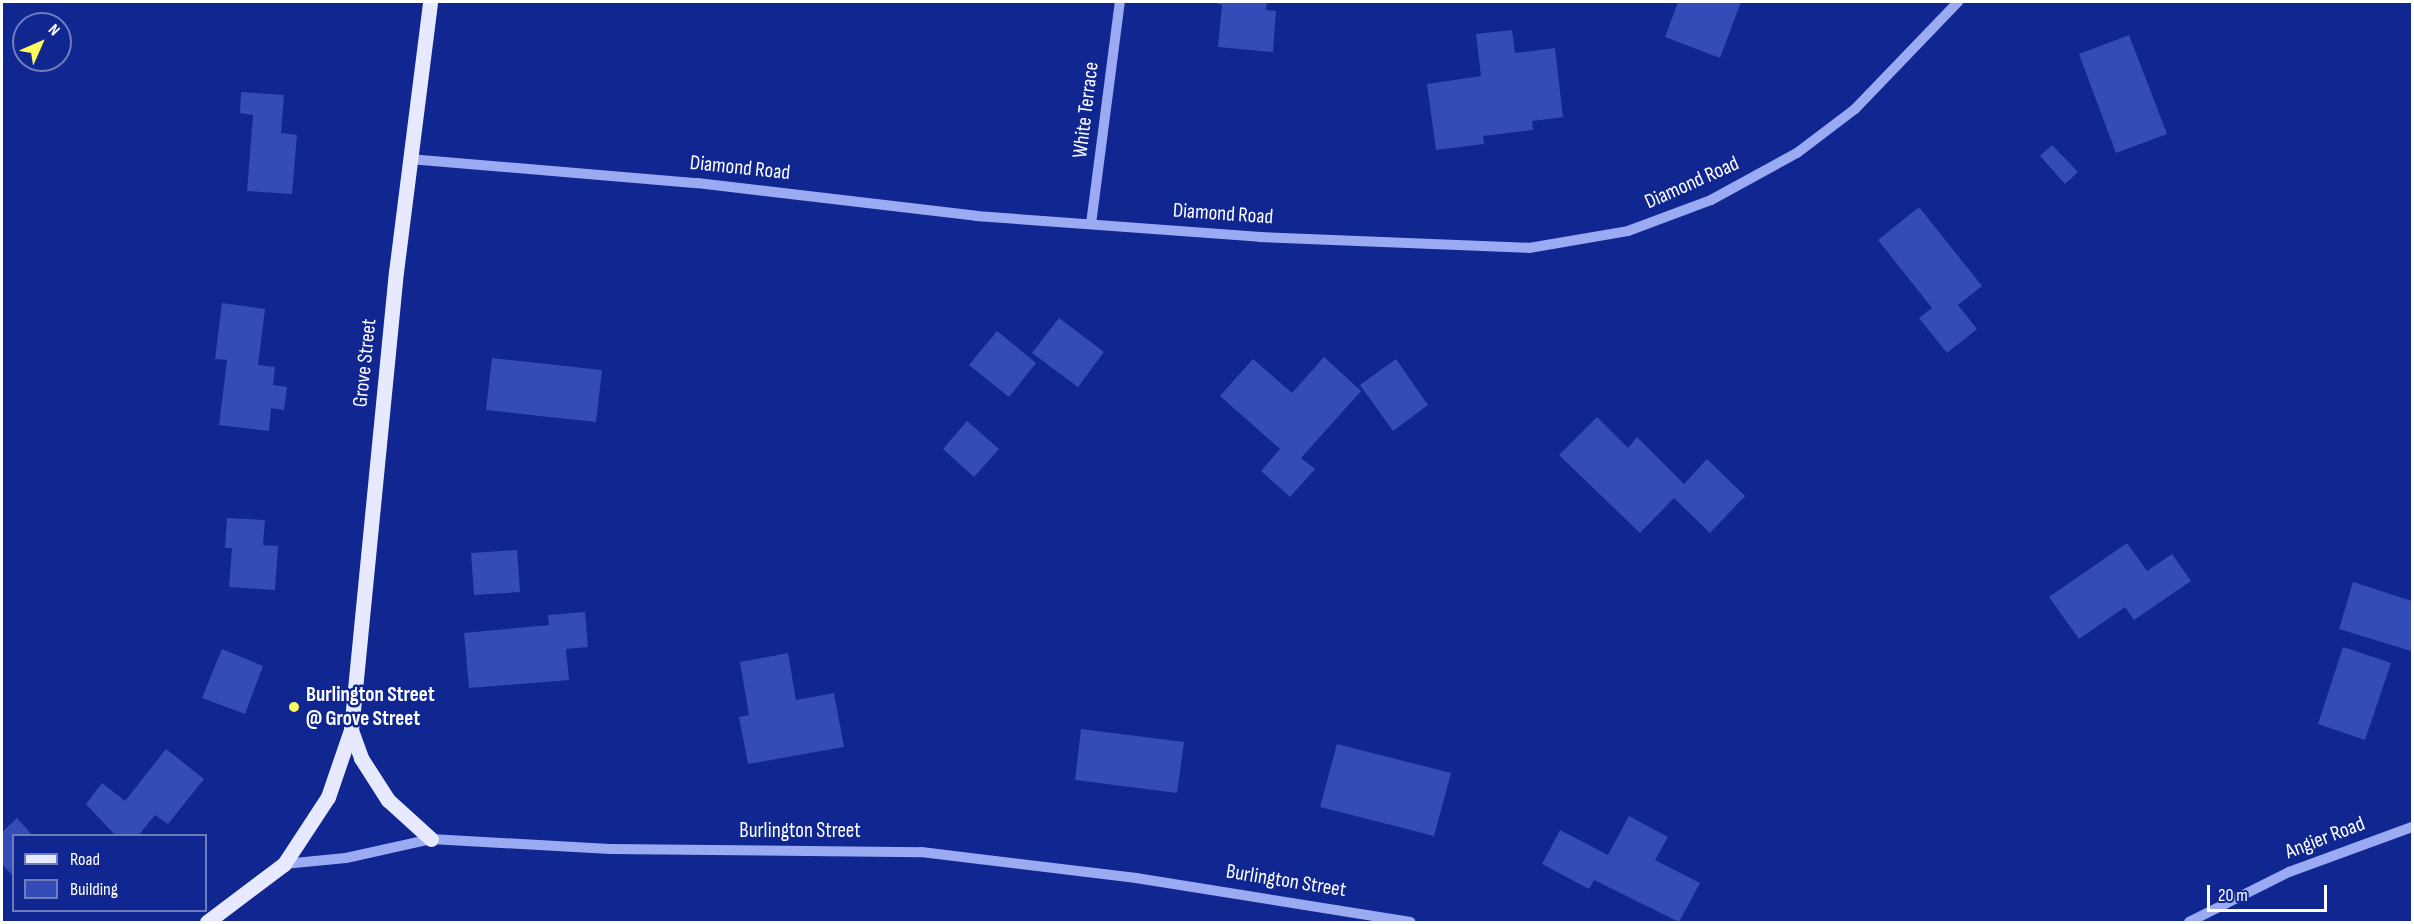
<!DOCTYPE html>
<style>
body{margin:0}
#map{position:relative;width:2414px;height:924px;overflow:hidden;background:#102690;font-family:"Sofia Sans Condensed",sans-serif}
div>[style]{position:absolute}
.building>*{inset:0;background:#344cb8}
.minor>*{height:10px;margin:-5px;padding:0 5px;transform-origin:5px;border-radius:5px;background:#9aabf3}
.major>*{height:15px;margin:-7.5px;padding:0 7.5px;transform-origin:7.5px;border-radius:7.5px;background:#e6e9ff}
.dots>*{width:16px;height:16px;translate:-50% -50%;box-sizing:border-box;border:3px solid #102690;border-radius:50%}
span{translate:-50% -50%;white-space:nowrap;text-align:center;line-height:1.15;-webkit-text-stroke:5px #102690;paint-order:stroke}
.street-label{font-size:21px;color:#fff}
.poi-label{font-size:21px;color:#fff;font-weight:700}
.left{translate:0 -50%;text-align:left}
.frame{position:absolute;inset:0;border:3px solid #fff;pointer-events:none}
.legend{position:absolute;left:12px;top:834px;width:195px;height:78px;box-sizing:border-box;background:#102690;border:2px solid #707dbc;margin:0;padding:8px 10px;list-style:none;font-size:18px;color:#fff}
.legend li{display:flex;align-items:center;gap:12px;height:30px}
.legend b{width:30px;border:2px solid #707dbc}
.north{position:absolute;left:12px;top:12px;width:60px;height:60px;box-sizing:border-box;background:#102690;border:2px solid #707dbc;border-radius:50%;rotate:45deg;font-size:16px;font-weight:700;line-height:24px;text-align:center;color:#fff}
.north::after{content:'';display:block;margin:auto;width:21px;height:27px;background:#fffb5c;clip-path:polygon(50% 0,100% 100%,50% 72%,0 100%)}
.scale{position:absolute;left:2207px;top:885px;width:120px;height:27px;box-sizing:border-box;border:3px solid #fff;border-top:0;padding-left:8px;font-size:18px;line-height:21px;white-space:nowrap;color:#fff;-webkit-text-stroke:4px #102690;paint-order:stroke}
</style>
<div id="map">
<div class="building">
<div style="clip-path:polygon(1213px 2px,1267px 2px,1266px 10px,1276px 11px,1273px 52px,1218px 47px,1222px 5px)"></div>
<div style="clip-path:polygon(1678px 2px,1741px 2px,1720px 58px,1665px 37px)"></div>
<div style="clip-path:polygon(1512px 30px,1515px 53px,1555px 48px,1563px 117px,1532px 121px,1533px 130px,1483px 136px,1484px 144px,1436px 150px,1427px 84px,1481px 76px,1476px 34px)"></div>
<div style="clip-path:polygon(2129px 35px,2167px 134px,2116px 153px,2079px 54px)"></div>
<div style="clip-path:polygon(241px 92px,284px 95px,281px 133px,297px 135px,292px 194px,247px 191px,253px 115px,240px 113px)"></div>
<div style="clip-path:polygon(2052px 145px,2078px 172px,2065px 184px,2040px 156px)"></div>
<div style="clip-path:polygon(1919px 207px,1982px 286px,1958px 305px,1977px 329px,1947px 353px,1919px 318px,1932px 308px,1878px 240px)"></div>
<div style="clip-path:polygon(222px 303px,265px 309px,258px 365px,275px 367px,273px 385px,287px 387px,284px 410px,271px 408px,269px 431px,219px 425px,227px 360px,215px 359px)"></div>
<div style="clip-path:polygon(1059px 318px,1104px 352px,1078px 387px,1032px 353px)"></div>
<div style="clip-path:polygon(997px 331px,1036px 363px,1009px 397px,969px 365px)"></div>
<div style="clip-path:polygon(1324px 357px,1361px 391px,1301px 458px,1315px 469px,1290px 497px,1261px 471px,1280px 449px,1220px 396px,1253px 359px,1292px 393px)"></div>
<div style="clip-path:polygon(492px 358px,602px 370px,596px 422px,486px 410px)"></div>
<div style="clip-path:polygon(1396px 359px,1428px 405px,1393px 431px,1360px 385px)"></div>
<div style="clip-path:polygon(1597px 417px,1628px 448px,1637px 437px,1684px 484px,1707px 459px,1745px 496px,1710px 533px,1674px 498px,1640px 533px,1559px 455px)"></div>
<div style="clip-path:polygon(967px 421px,999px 449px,974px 477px,943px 449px)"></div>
<div style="clip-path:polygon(227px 518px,265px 520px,263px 545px,278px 546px,275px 590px,229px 587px,232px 548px,225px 548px)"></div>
<div style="clip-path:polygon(2127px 543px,2147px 571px,2172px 554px,2191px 581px,2134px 620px,2125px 607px,2079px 639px,2049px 597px)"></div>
<div style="clip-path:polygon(517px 550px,520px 592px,474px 595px,471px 553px)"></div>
<div style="clip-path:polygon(2353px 582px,2412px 601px,2411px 651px,2339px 629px)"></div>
<div style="clip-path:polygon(585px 612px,588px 647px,566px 649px,569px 680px,469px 688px,464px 633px,549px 625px,548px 615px)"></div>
<div style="clip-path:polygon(2343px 647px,2391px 663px,2365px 740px,2318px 724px)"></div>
<div style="clip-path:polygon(222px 649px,263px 666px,245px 714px,202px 698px)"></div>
<div style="clip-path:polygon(788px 653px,796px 700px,834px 693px,844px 747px,748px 764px,739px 717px,749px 715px,740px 662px)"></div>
<div style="clip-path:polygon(1081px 729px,1184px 742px,1177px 793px,1075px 780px)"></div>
<div style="clip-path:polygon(1337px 744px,1451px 773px,1434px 836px,1320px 807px)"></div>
<div style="clip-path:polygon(166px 749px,204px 779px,168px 824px,155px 815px,138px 836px,116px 836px,86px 804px,102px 783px,125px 801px)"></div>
<div style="clip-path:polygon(1629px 816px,1668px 837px,1655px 860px,1700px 883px,1679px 922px,1594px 880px,1589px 889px,1542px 864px,1560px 830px,1608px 855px)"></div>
<div style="clip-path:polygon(17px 818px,33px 836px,14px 836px,14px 877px,2px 864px,2px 832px)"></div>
</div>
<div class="minor">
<div style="left:409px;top:159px;width:289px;rotate:4.8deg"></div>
<div style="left:697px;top:183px;width:281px;rotate:6.7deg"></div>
<div style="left:976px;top:216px;width:285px;rotate:4.2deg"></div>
<div style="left:1260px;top:237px;width:269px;rotate:2.3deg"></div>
<div style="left:1529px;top:248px;width:100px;rotate:-9.7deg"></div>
<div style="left:1628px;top:231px;width:89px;rotate:-20.5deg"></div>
<div style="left:1711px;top:200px;width:98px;rotate:-28.7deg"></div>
<div style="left:1797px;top:153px;width:73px;rotate:-37.2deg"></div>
<div style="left:1855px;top:109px;width:149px;rotate:-46.1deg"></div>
<div style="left:1091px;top:224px;width:224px;rotate:-82.6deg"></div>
<div style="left:284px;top:864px;width:62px;rotate:-5.5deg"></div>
<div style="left:346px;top:858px;width:87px;rotate:-12.6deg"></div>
<div style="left:431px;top:839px;width:179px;rotate:3.2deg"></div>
<div style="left:610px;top:849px;width:311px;rotate:0.6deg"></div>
<div style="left:921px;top:852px;width:217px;rotate:6.9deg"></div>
<div style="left:1136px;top:878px;width:278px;rotate:9.1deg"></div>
<div style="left:2189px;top:922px;width:112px;rotate:-26.6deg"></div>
<div style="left:2289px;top:872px;width:131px;rotate:-20.1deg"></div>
</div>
<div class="major">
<div style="left:351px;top:730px;width:30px;rotate:70deg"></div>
<div style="left:361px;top:758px;width:50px;rotate:57.3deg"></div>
<div style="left:388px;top:800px;width:58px;rotate:42.2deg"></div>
<div style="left:207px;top:922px;width:96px;rotate:-37deg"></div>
<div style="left:284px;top:864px;width:80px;rotate:-56.7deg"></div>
<div style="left:328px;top:797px;width:71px;rotate:-71.1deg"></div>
<div style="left:351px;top:730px;width:460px;rotate:-84.4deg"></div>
<div style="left:396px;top:272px;width:272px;rotate:-82.8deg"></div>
</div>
<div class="dots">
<div style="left:294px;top:707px;background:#fffb5c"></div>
</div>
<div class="street-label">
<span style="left:1086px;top:110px;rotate:-83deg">White Terrace</span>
<span style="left:740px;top:168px;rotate:6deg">Diamond Road</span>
<span style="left:1692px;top:183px;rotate:-24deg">Diamond Road</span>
<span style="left:1223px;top:214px;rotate:4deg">Diamond Road</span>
<span style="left:365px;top:363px;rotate:-84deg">Grove Street</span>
<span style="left:800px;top:831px">Burlington Street</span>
<span style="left:2325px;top:838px;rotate:-21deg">Angier Road</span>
<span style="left:1286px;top:881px;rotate:9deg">Burlington Street</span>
</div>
<div class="poi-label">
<span class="left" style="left:306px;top:707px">Burlington Street<br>@ Grove Street</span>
</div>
<div class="frame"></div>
<ul class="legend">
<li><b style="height:8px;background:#e6e9ff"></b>Road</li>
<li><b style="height:16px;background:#344cb8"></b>Building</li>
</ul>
<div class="north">N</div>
<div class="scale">20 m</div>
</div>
